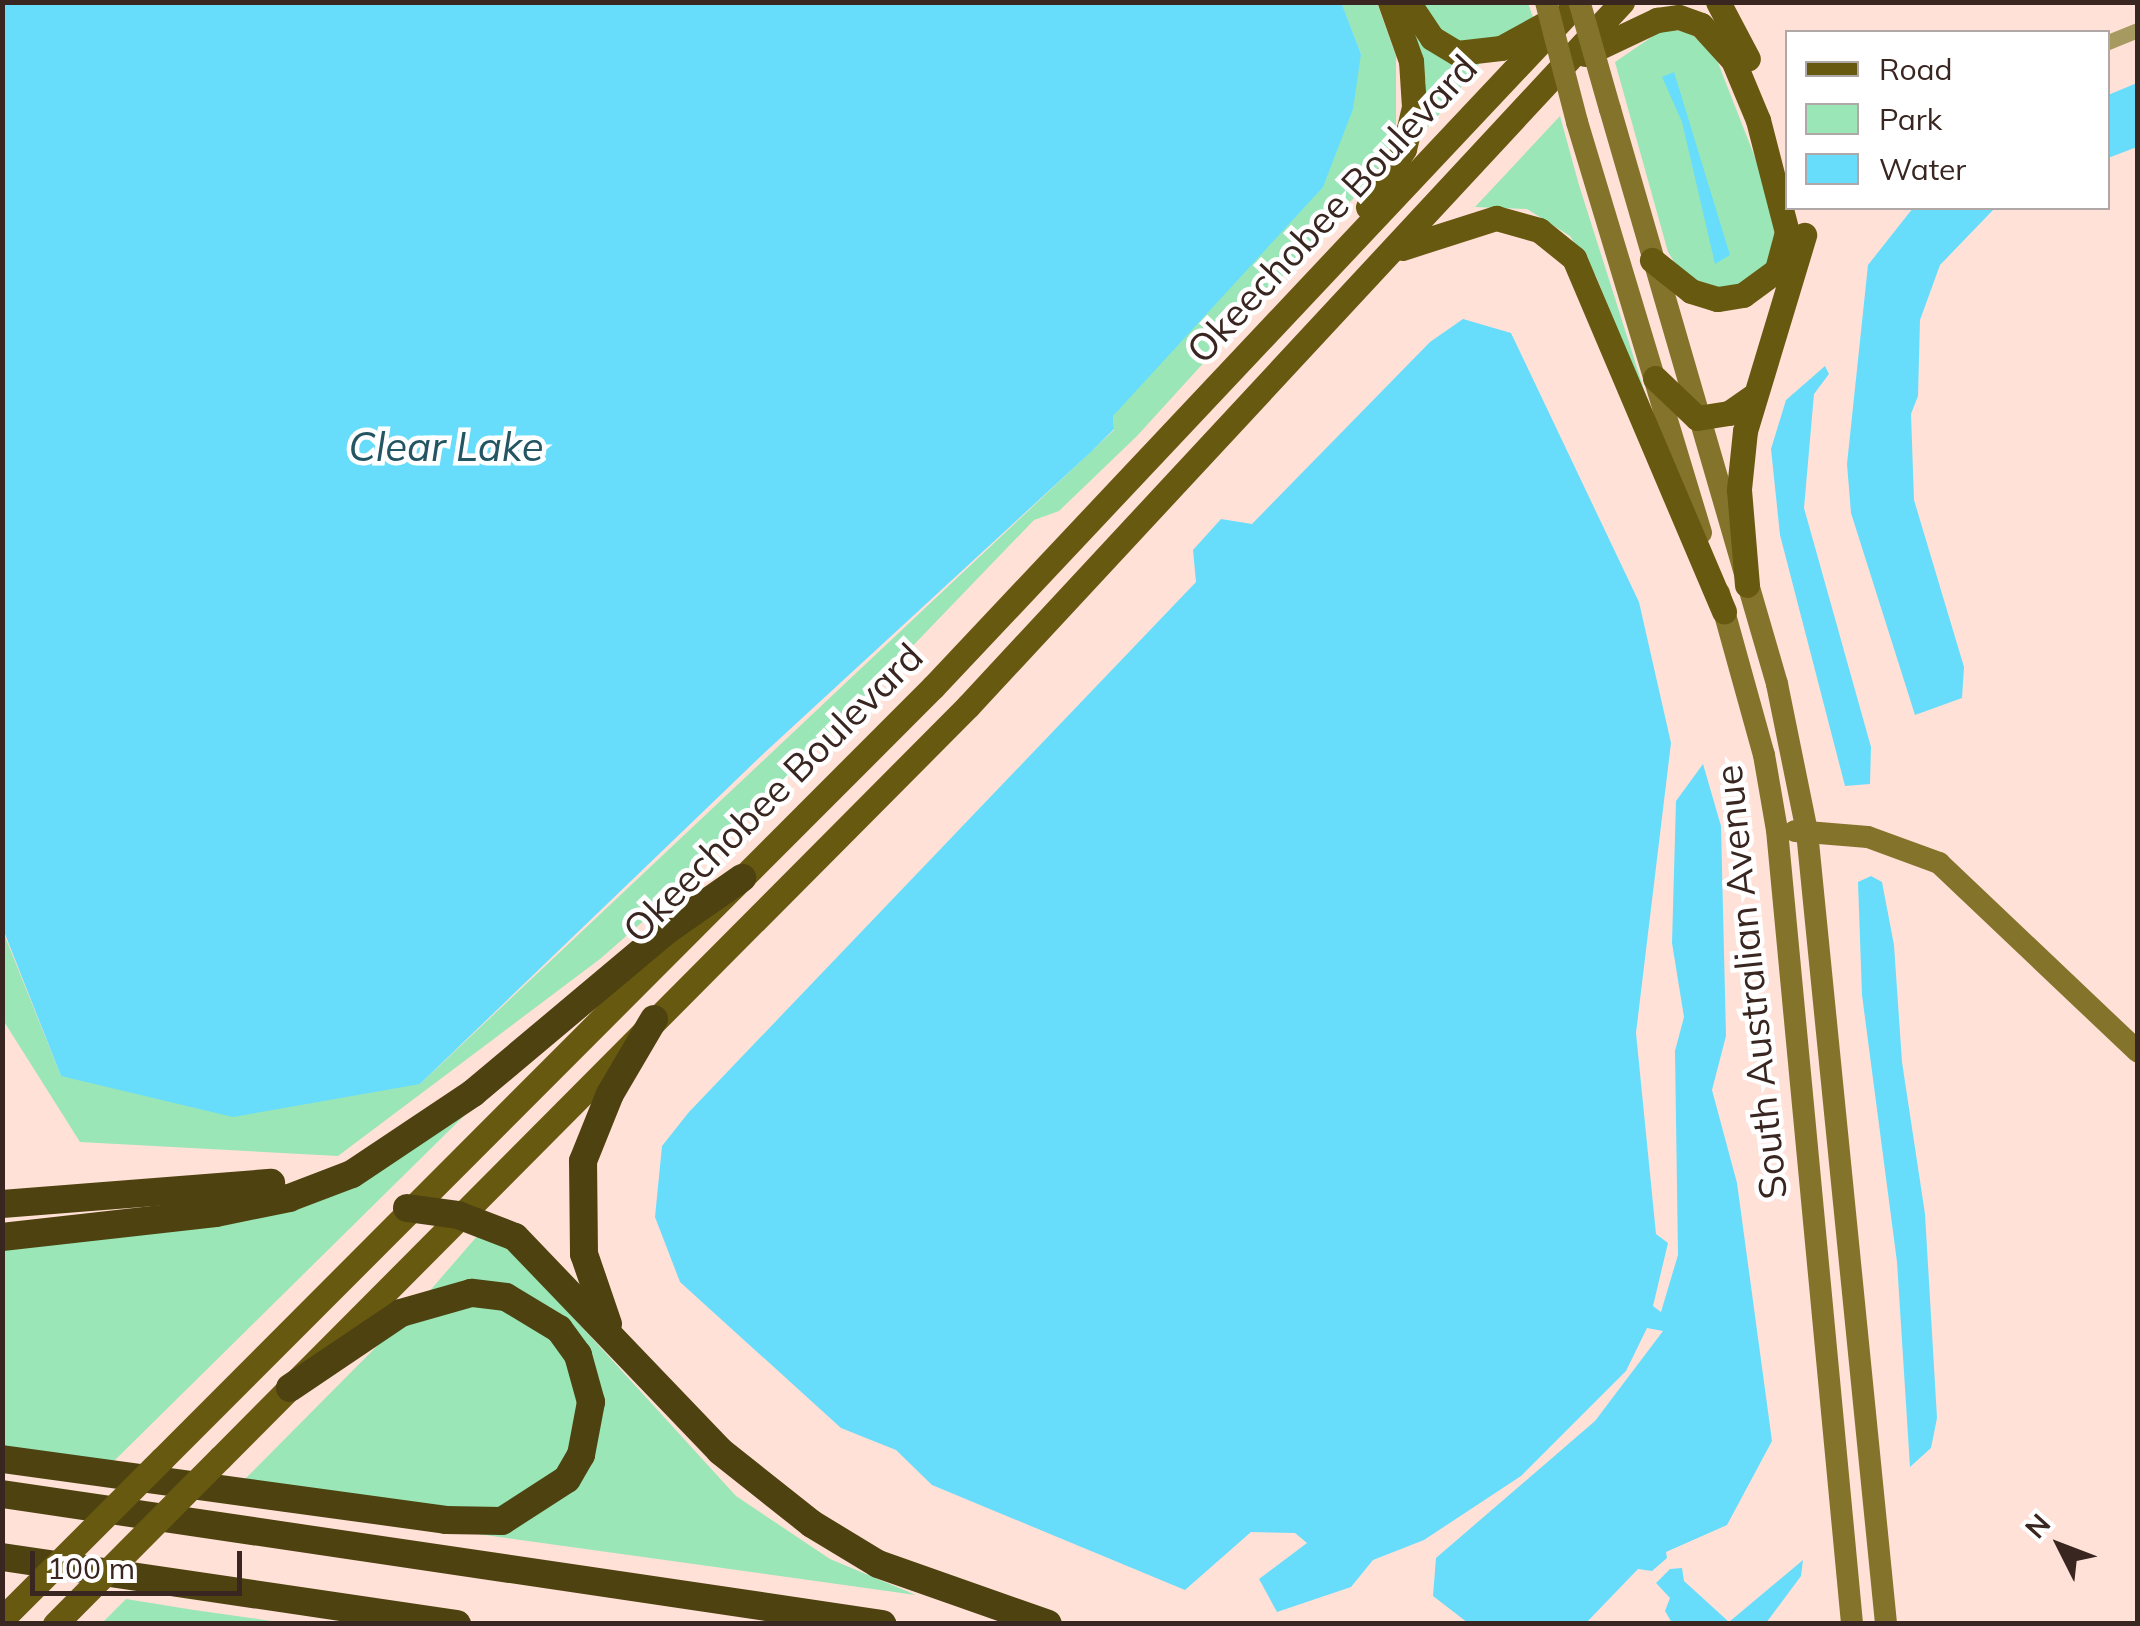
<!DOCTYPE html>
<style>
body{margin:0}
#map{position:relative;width:2140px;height:1626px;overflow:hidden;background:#ffe1d8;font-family:Mulish,sans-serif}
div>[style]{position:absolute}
.green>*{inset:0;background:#9ae6b7}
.water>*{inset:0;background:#67ddfb}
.street>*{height:15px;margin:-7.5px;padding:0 7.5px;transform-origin:7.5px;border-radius:7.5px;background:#a79a61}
.secondary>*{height:22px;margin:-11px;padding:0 11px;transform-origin:11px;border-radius:11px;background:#84742b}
.primary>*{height:25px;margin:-12.5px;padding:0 12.5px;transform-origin:12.5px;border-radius:12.5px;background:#685911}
.highway>*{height:28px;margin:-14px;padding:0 14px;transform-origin:14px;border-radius:14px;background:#4e4310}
.secondary-bridge>*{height:22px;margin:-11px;padding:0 11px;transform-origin:11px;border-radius:11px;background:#84742b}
.primary-bridge>*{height:25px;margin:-12.5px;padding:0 12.5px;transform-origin:12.5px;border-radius:12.5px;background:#685911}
span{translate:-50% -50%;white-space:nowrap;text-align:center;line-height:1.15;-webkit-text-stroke:9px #fff;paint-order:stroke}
.street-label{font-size:38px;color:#392621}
.water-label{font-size:40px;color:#235662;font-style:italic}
.frame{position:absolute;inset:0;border:5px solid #392621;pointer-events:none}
.legend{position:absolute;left:1785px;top:30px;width:325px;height:180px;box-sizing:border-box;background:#fff;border:2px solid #b0a8a6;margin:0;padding:12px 18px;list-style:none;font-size:30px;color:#392621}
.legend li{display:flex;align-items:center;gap:20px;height:50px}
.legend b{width:50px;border:2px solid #b0a8a6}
.north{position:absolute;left:2010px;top:1496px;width:100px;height:100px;-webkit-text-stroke:8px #fff;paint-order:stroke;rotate:312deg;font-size:28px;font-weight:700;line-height:40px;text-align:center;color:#392621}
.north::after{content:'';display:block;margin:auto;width:35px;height:45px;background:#392621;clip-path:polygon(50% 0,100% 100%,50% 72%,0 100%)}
.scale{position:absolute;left:30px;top:1551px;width:212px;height:45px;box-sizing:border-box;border:5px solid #392621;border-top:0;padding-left:12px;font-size:30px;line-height:35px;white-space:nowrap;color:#392621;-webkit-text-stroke:8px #fff;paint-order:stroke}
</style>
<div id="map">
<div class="green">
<div style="clip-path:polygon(1341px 3px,1377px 3px,1396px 56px,1396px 125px,1382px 167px,1137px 436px,1059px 511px,1034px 520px,672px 896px,600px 959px,338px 1156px,80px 1142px,3px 1020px,2px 929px,61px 1076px,420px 1084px,1114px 430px,1113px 416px,1361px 54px)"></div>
<div style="clip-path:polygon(1419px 3px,1528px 3px,1533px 17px,1498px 41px,1450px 42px)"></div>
<div style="clip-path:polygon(1665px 28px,1690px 33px,1715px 55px,1772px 201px,1776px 245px,1768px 266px,1731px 291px,1683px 276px,1668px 252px,1615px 62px)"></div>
<div style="clip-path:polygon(1410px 31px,1438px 55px,1480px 63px,1429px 127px,1421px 124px,1426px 82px)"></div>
<div style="clip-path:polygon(1560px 116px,1579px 185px,1653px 418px,1596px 276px,1570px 236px,1527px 209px,1475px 207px)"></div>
<div style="clip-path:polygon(472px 1108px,114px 1461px,3px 1447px,2px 1248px,232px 1217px)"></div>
<div style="clip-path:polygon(479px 1234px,502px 1243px,528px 1268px,736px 1496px,830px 1559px,916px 1595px,478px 1534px,590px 1450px,566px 1325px,427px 1294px)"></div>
<div style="clip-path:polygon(448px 1303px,526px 1313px,573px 1362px,581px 1432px,544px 1490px,485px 1513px,244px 1480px,390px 1333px)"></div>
<div style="clip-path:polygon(126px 1599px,194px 1610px,286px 1623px,102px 1623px)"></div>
</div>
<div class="water">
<div style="clip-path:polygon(3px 2px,1341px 2px,1361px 54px,1353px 109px,1323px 187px,1113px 416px,1114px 429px,1092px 451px,761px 756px,420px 1084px,233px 1117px,61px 1076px,3px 929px)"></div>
<div style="clip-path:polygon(1674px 72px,1730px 255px,1715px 264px,1682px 122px,1662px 77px)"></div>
<div style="clip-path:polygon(2137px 83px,2137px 147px,2108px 158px,2108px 95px)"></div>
<div style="clip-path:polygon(1913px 208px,1995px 208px,1940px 265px,1920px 320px,1918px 396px,1911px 414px,1914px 500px,1964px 667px,1962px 698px,1915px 715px,1851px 513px,1847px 464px,1868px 265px)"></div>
<div style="clip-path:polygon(1463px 319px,1511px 333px,1639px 602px,1671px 743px,1636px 1033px,1656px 1234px,1668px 1243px,1653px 1306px,1661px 1312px,1678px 1255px,1675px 1051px,1684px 1017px,1672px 943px,1676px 801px,1703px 764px,1721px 826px,1726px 1036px,1712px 1090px,1737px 1183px,1772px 1441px,1727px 1525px,1666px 1552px,1667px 1558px,1652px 1571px,1638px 1569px,1586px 1623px,1468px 1623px,1433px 1596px,1436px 1558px,1595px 1421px,1663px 1331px,1647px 1328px,1626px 1371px,1521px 1476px,1424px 1540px,1373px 1560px,1351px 1587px,1277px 1612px,1259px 1579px,1307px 1543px,1295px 1533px,1251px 1532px,1185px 1590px,932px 1485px,896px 1450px,841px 1428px,680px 1282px,655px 1217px,662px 1146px,689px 1112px,1196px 582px,1193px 550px,1221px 519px,1252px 524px,1430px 342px)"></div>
<div style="clip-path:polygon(1825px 366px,1829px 374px,1814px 394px,1804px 508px,1871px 747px,1870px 784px,1845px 786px,1780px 535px,1771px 449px,1786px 400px)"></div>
<div style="clip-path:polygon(1871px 876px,1882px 882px,1894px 945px,1902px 1062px,1925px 1214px,1937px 1418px,1931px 1448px,1910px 1467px,1897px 1262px,1862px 995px,1858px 882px)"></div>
<div style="clip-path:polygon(1803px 1560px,1801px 1576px,1766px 1623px,1672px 1623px,1665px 1611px,1670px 1598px,1656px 1583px,1670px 1569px,1682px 1568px,1684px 1581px,1729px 1622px)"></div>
</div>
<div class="street">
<div style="left:2108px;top:42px;width:32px;rotate:-22deg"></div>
</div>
<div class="secondary">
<div style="left:1610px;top:109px;width:599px;rotate:73.8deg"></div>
<div style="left:1777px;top:684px;width:151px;rotate:78.5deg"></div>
<div style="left:1807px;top:832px;width:796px;rotate:84.3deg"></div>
<div style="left:1577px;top:122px;width:429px;rotate:73.2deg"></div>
<div style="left:1719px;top:593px;width:168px;rotate:74.5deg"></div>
<div style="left:1764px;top:755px;width:76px;rotate:80.2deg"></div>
<div style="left:1777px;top:830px;width:798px;rotate:84.6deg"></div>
<div style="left:1795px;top:831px;width:73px;rotate:4.7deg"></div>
<div style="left:1868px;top:837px;width:76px;rotate:20.1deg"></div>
<div style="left:1939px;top:863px;width:274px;rotate:43.5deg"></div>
</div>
<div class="primary">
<div style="left:1408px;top:2px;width:43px;rotate:56.3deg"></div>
<div style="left:1432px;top:38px;width:29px;rotate:31deg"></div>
<div style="left:1457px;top:53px;width:44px;rotate:-6.5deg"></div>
<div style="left:1501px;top:48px;width:56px;rotate:-28.9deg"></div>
<div style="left:1718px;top:2px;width:64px;rotate:62.2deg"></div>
<div style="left:1585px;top:54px;width:80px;rotate:-25.3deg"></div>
<div style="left:1657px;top:20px;width:22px;rotate:-8deg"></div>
<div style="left:1679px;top:17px;width:23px;rotate:20deg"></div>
<div style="left:1701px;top:25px;width:47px;rotate:47.6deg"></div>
<div style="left:1733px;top:60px;width:65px;rotate:67.4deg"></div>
<div style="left:1758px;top:120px;width:116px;rotate:75.5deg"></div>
<div style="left:1787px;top:232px;width:39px;rotate:105deg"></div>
<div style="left:1777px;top:270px;width:42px;rotate:143.7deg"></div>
<div style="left:1743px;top:295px;width:26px;rotate:171deg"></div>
<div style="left:1717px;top:299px;width:27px;rotate:-163deg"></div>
<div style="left:1691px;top:291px;width:50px;rotate:-141.5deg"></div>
<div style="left:1368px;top:207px;width:68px;rotate:-58.2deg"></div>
<div style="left:1404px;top:149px;width:43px;rotate:-76.6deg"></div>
<div style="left:1414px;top:107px;width:46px;rotate:-93.7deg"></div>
<div style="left:1411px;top:61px;width:63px;rotate:-109.6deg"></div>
<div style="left:1402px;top:248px;width:99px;rotate:-17.7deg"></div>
<div style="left:1496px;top:218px;width:45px;rotate:15.6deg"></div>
<div style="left:1539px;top:230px;width:45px;rotate:38.7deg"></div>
<div style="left:1574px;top:258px;width:384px;rotate:67deg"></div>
<div style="left:1655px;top:378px;width:58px;rotate:43.6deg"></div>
<div style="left:1697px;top:418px;width:32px;rotate:-9deg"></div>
<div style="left:1729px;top:413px;width:28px;rotate:-35deg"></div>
<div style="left:1747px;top:585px;width:96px;rotate:-94.8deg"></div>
<div style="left:1739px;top:489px;width:58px;rotate:-84.1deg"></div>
<div style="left:1745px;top:431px;width:205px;rotate:-73.2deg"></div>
<div style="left:220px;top:1458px;width:1061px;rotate:-45.15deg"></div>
<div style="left:968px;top:706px;width:961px;rotate:-47.11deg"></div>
<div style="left:162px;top:1459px;width:1091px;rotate:-45.04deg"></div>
<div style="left:933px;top:687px;width:941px;rotate:-46.72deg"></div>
</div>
<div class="highway">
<div style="left:2px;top:1204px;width:270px;rotate:-4.5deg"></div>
<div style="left:407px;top:1208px;width:51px;rotate:7.8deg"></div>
<div style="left:458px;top:1215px;width:61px;rotate:21.1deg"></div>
<div style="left:515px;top:1237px;width:296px;rotate:46.2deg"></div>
<div style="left:720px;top:1451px;width:117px;rotate:38.4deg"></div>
<div style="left:812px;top:1524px;width:77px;rotate:31.2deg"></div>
<div style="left:878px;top:1564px;width:180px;rotate:19.4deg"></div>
<div style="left:2px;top:1237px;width:215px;rotate:-6.4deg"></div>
<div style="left:216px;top:1213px;width:75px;rotate:-11.6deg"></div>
<div style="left:289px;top:1198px;width:67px;rotate:-20.9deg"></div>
<div style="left:352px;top:1174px;width:146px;rotate:-33.8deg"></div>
<div style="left:473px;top:1093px;width:252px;rotate:-40deg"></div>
<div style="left:666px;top:931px;width:93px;rotate:-34.9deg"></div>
<div style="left:608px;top:1324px;width:74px;rotate:-108.9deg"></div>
<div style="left:584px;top:1254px;width:93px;rotate:-90.6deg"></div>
<div style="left:583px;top:1161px;width:72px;rotate:-68.1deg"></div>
<div style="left:610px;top:1094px;width:87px;rotate:-59.6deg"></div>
<div style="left:2px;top:1459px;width:448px;rotate:7.8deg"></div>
<div style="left:446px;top:1520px;width:56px;rotate:1deg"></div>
<div style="left:502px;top:1521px;width:77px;rotate:-32.9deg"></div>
<div style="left:567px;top:1479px;width:28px;rotate:-60deg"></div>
<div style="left:581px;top:1455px;width:54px;rotate:-79.3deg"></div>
<div style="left:591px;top:1402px;width:49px;rotate:-105.5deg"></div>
<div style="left:578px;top:1355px;width:32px;rotate:-126deg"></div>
<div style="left:559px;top:1329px;width:62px;rotate:-148.9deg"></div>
<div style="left:506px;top:1297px;width:35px;rotate:-173deg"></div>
<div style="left:471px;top:1293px;width:73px;rotate:164.1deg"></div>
<div style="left:401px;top:1313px;width:134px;rotate:146deg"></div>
<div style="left:2px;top:1494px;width:890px;rotate:8.4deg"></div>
<div style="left:2px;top:1557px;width:460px;rotate:8.4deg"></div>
</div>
<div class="secondary-bridge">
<div style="left:1546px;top:2px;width:124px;rotate:75.5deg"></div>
<div style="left:1580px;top:4px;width:109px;rotate:74.1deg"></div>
</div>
<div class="primary-bridge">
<div style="left:2px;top:1619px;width:226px;rotate:-45deg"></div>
<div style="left:55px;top:1624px;width:234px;rotate:-45.2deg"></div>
</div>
<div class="street-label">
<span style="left:1332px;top:209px;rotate:-47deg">Okeechobee Boulevard</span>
<span style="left:773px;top:793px;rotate:-45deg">Okeechobee Boulevard</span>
<span style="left:1751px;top:982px;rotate:-96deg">South Australian Avenue</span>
</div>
<div class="water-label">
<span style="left:446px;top:446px">Clear Lake</span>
</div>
<div class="frame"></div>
<ul class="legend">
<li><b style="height:12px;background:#685911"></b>Road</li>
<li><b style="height:28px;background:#9ae6b7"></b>Park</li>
<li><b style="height:28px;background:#67ddfb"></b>Water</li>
</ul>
<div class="north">N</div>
<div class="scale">100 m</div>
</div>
